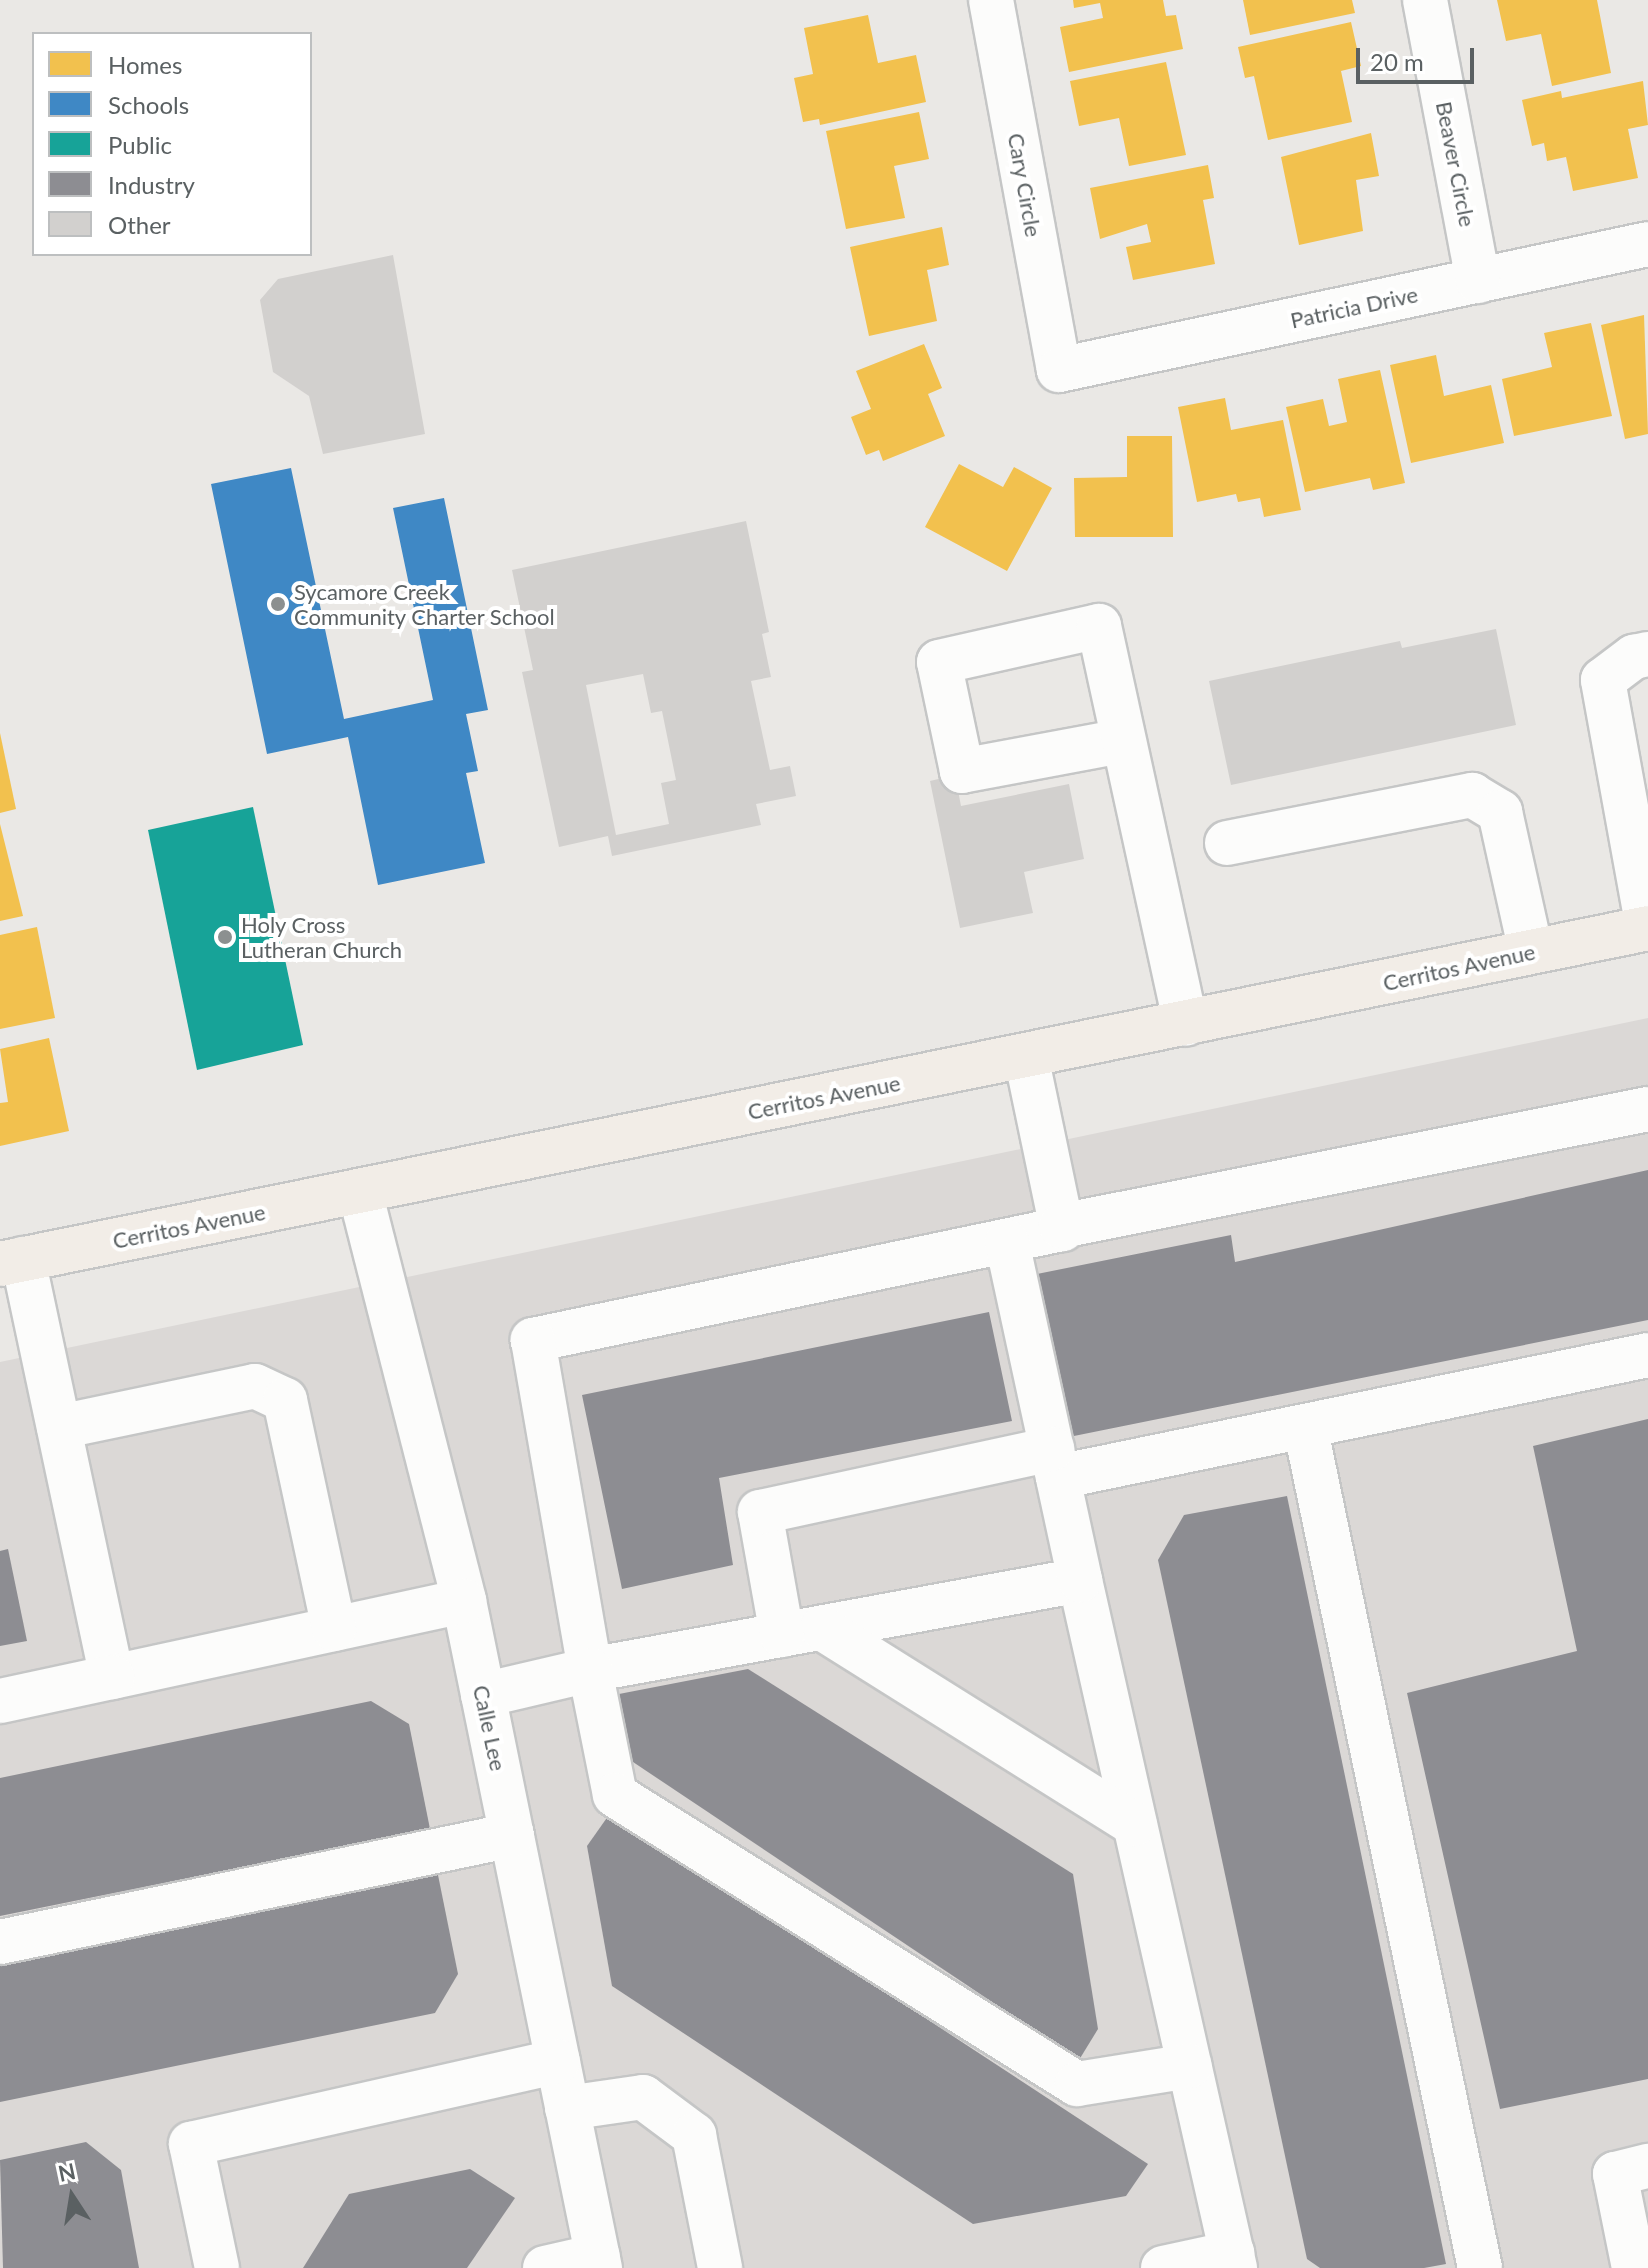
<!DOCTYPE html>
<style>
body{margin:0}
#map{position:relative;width:1648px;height:2268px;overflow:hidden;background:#eae8e5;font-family:Lato,sans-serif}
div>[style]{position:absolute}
.industrial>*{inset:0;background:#dbd8d6}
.homes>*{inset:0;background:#f2c14e}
.schools>*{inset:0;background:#3f88c5}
.public>*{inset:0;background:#17a398}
.industry>*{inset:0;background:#8d8d92}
.building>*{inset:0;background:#d2d0ce}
.roads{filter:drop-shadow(2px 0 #c5c6c6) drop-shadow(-2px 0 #c5c6c6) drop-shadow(0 2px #c5c6c6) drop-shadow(0 -2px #c5c6c6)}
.minor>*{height:44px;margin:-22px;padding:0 22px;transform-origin:22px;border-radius:22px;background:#fcfcfb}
.major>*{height:44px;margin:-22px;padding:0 22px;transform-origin:22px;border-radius:22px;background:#f2ede7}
.dots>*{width:22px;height:22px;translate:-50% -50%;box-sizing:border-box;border:4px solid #fff;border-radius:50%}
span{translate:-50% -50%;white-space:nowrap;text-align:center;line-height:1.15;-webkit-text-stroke:8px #fff;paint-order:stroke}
.street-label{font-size:22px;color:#5a6062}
.poi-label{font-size:22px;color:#5a6062}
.left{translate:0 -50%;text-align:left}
.legend{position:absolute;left:32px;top:32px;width:280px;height:224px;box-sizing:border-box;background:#fff;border:2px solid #bdbfc0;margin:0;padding:10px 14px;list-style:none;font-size:24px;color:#5a6062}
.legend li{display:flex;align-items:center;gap:16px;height:40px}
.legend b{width:40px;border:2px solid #bdbfc0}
.north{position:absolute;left:32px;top:2156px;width:80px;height:80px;-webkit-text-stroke:6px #fff;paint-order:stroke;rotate:348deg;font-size:22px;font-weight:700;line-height:32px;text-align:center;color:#5a6062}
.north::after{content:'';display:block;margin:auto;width:28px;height:36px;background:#5a6062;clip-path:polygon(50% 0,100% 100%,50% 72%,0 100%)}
.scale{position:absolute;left:1356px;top:48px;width:118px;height:36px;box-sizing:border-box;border:4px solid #5a6062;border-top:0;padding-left:10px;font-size:24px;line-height:28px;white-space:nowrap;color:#5a6062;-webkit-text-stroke:6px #fff;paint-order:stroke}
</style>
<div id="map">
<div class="industrial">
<div style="clip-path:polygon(1648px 1018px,1648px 2268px,0 2268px,0 1362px)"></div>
</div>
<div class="homes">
<div style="clip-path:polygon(1073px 0,1163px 0,1166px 16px,1176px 15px,1183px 49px,1069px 72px,1060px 27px,1103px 18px,1100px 3px,1074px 8px)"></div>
<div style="clip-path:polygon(1243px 0,1352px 0,1355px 13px,1250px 35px)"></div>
<div style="clip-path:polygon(1497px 0,1597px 0,1611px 73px,1552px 86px,1541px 34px,1506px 41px)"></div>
<div style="clip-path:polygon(868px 15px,878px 63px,916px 55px,926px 102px,820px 125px,819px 119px,803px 122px,794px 78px,813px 74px,804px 28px)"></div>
<div style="clip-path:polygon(1351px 22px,1361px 66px,1341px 71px,1352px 122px,1268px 140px,1254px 76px,1245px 78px,1238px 47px)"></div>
<div style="clip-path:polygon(1166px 62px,1186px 155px,1129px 166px,1119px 118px,1079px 126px,1070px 81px)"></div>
<div style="clip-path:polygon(1643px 81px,1648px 125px,1628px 129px,1638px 178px,1573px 191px,1566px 157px,1547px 161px,1544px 143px,1532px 146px,1522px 100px,1561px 91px,1562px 98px)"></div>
<div style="clip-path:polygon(919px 112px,929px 159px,894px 166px,905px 218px,846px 229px,826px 131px)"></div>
<div style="clip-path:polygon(1371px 133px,1379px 176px,1356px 180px,1363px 231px,1299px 245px,1281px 157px)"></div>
<div style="clip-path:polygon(1208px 165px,1214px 198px,1203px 200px,1215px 264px,1133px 280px,1126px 247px,1151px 242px,1147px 224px,1100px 239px,1090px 188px)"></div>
<div style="clip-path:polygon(942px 227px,949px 265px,927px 270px,937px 321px,869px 336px,850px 247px)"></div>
<div style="clip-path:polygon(1644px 315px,1648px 434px,1625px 439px,1601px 325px)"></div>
<div style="clip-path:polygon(1591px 323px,1612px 416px,1514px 436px,1502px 379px,1552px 367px,1544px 333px)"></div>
<div style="clip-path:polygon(924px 344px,942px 388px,928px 394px,945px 436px,883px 461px,879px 450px,866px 455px,851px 417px,871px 409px,856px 371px)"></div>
<div style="clip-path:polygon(1436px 355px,1444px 396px,1491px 385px,1504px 443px,1411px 463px,1390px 365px)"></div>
<div style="clip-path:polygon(1380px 370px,1405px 483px,1373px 490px,1370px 478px,1305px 492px,1286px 407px,1323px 399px,1329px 426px,1347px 422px,1338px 379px)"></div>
<div style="clip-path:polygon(1225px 398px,1231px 430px,1283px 420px,1301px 510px,1264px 517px,1260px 498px,1238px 502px,1236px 494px,1197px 502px,1178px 407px)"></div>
<div style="clip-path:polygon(1127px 436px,1172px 436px,1173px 537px,1075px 537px,1074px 478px,1127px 477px)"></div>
<div style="clip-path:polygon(959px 464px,1003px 487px,1014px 467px,1052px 488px,1007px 571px,925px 527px)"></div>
<div style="clip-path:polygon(0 733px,16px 809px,0 813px)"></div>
<div style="clip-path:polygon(0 824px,23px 916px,0 921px)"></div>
<div style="clip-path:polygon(37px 927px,55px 1018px,0 1029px,0 935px)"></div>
<div style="clip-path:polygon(49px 1038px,69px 1131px,0 1146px,0 1103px,8px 1102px,0 1049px)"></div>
</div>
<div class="schools">
<div style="clip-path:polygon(291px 468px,344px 719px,433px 700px,393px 508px,444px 498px,488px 710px,466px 714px,478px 771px,466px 773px,485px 863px,378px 885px,348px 737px,267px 754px,211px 484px)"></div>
</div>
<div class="public">
<div style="clip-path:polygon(253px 807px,303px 1045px,197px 1070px,148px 830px)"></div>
</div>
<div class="industry">
<div style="clip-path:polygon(1648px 1170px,1648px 1320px,1064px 1438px,1032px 1275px,1231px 1235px,1235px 1262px)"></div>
<div style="clip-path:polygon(989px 1312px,1012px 1421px,719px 1478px,733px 1565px,622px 1589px,582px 1395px)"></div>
<div style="clip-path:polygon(1648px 1419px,1648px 2079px,1500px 2109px,1407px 1693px,1577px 1651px,1533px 1446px)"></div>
<div style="clip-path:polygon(1287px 1496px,1446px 2264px,1424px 2268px,1320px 2268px,1307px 2259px,1158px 1560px,1184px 1515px)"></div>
<div style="clip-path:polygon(8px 1549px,27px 1641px,0 1646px,0 1551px)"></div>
<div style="clip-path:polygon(748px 1669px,1073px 1874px,1098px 2029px,1079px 2060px,630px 1760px,619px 1694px)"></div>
<div style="clip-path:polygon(371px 1701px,409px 1724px,430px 1829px,0 1916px,0 1778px)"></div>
<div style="clip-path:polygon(611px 1812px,1148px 2164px,1126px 2196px,973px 2224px,612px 1986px,587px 1846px)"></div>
<div style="clip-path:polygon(438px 1875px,458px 1974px,435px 2013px,0 2102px,0 1966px)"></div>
<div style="clip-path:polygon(86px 2142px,121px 2170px,139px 2268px,3px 2268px,0 2160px)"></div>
<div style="clip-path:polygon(470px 2169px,515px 2198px,467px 2268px,303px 2268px,349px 2194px)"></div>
</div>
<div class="building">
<div style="clip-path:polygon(393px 255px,425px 434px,323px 454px,309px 396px,273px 372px,260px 300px,278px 279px)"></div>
<div style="clip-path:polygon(evenodd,746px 521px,769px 632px,762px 634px,771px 677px,751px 681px,770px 770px,790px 766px,796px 796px,756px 804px,761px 825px,612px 856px,608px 836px,559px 847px,522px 672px,533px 670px,512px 570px,746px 521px,643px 674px,651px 713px,662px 711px,676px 780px,661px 783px,669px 824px,616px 835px,586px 685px,643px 674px)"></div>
<div style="clip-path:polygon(1496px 629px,1516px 725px,1231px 785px,1209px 681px,1400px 641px,1402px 648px)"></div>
<div style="clip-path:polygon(955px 775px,961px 806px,1069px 784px,1084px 859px,1024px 872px,1033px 913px,960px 928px,930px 781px)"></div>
</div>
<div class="roads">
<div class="minor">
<div style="left:991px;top:0;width:376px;rotate:79.6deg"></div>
<div style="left:1059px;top:370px;width:602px;rotate:-12.07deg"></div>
<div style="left:1425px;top:0;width:286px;rotate:79.3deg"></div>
<div style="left:1122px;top:741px;width:163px;rotate:169.4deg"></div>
<div style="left:962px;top:771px;width:111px;rotate:-101.9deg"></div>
<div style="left:939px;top:662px;width:164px;rotate:-12.7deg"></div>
<div style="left:1099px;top:626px;width:407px;rotate:77.7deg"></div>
<div style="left:1227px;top:843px;width:250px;rotate:-11.1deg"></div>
<div style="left:1472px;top:795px;width:33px;rotate:31deg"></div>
<div style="left:1500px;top:812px;width:143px;rotate:77.5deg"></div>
<div style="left:1648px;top:928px;width:252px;rotate:-100.3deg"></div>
<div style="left:1603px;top:680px;width:39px;rotate:-37deg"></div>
<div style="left:1634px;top:657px;width:14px;rotate:-12deg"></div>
<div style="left:1026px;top:1056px;width:177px;rotate:78.2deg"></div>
<div style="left:1062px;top:1229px;width:541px;rotate:168.15deg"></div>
<div style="left:533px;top:1340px;width:335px;rotate:80.2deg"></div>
<div style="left:590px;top:1670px;width:498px;rotate:-10.4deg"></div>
<div style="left:1080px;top:1580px;width:705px;rotate:77.3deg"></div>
<div style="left:360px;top:1192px;width:422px;rotate:75.7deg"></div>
<div style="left:464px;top:1601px;width:681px;rotate:78.48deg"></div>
<div style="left:1061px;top:1226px;width:599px;rotate:-11.27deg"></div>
<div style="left:1007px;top:1242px;width:346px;rotate:77.8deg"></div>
<div style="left:23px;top:1259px;width:427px;rotate:78deg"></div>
<div style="left:112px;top:1677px;width:360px;rotate:-12.2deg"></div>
<div style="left:1305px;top:1426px;width:860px;rotate:78.26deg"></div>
<div style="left:59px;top:1427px;width:200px;rotate:-11.8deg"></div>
<div style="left:255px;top:1386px;width:33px;rotate:25deg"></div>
<div style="left:285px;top:1400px;width:234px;rotate:77.9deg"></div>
<div style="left:1058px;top:1477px;width:602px;rotate:-11.68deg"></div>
<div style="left:822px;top:1628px;width:369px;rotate:32.1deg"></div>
<div style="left:782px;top:1635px;width:125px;rotate:-100.1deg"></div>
<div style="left:760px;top:1512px;width:299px;rotate:-12.2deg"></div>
<div style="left:483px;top:1695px;width:110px;rotate:-13.2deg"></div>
<div style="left:590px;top:1670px;width:127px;rotate:78.7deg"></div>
<div style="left:615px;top:1795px;width:545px;rotate:32.03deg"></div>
<div style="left:1077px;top:2084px;width:114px;rotate:-9.1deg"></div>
<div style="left:0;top:1701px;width:115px;rotate:-12.1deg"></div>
<div style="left:0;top:1942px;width:523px;rotate:-11.8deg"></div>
<div style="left:567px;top:2108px;width:77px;rotate:-8.2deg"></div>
<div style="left:643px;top:2097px;width:64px;rotate:36.7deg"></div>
<div style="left:694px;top:2135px;width:136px;rotate:78.9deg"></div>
<div style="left:217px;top:2268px;width:127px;rotate:-101.8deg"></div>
<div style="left:191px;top:2144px;width:376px;rotate:-12.7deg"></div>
<div style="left:545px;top:2268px;width:54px;rotate:-12.8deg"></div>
<div style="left:1163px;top:2268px;width:71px;rotate:-12.3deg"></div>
<div style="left:1634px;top:2268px;width:96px;rotate:-101.4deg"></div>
<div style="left:1615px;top:2174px;width:34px;rotate:-14deg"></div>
</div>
<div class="major">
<div style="left:0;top:1264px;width:1682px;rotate:-11.52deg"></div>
</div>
</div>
<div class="dots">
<div style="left:278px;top:604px;background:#8c9090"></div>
<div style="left:225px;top:937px;background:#8c9090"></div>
</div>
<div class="street-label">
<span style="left:1456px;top:164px;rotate:79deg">Beaver Circle</span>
<span style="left:1025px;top:185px;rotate:80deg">Cary Circle</span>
<span style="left:1354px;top:307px;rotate:-12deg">Patricia Drive</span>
<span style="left:1459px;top:967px;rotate:-12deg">Cerritos Avenue</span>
<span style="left:824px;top:1097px;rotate:-11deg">Cerritos Avenue</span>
<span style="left:189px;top:1226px;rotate:-11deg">Cerritos Avenue</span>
<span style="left:490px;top:1728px;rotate:78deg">Calle Lee</span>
</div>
<div class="poi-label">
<span class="left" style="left:294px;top:604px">Sycamore Creek<br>Community Charter School</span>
<span class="left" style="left:241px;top:937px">Holy Cross<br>Lutheran Church</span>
</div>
<ul class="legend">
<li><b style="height:22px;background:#f2c14e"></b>Homes</li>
<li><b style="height:22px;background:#3f88c5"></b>Schools</li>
<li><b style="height:22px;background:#17a398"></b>Public</li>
<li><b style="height:22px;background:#8d8d92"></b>Industry</li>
<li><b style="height:22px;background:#d2d0ce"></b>Other</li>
</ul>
<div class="north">N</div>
<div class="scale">20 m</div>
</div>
